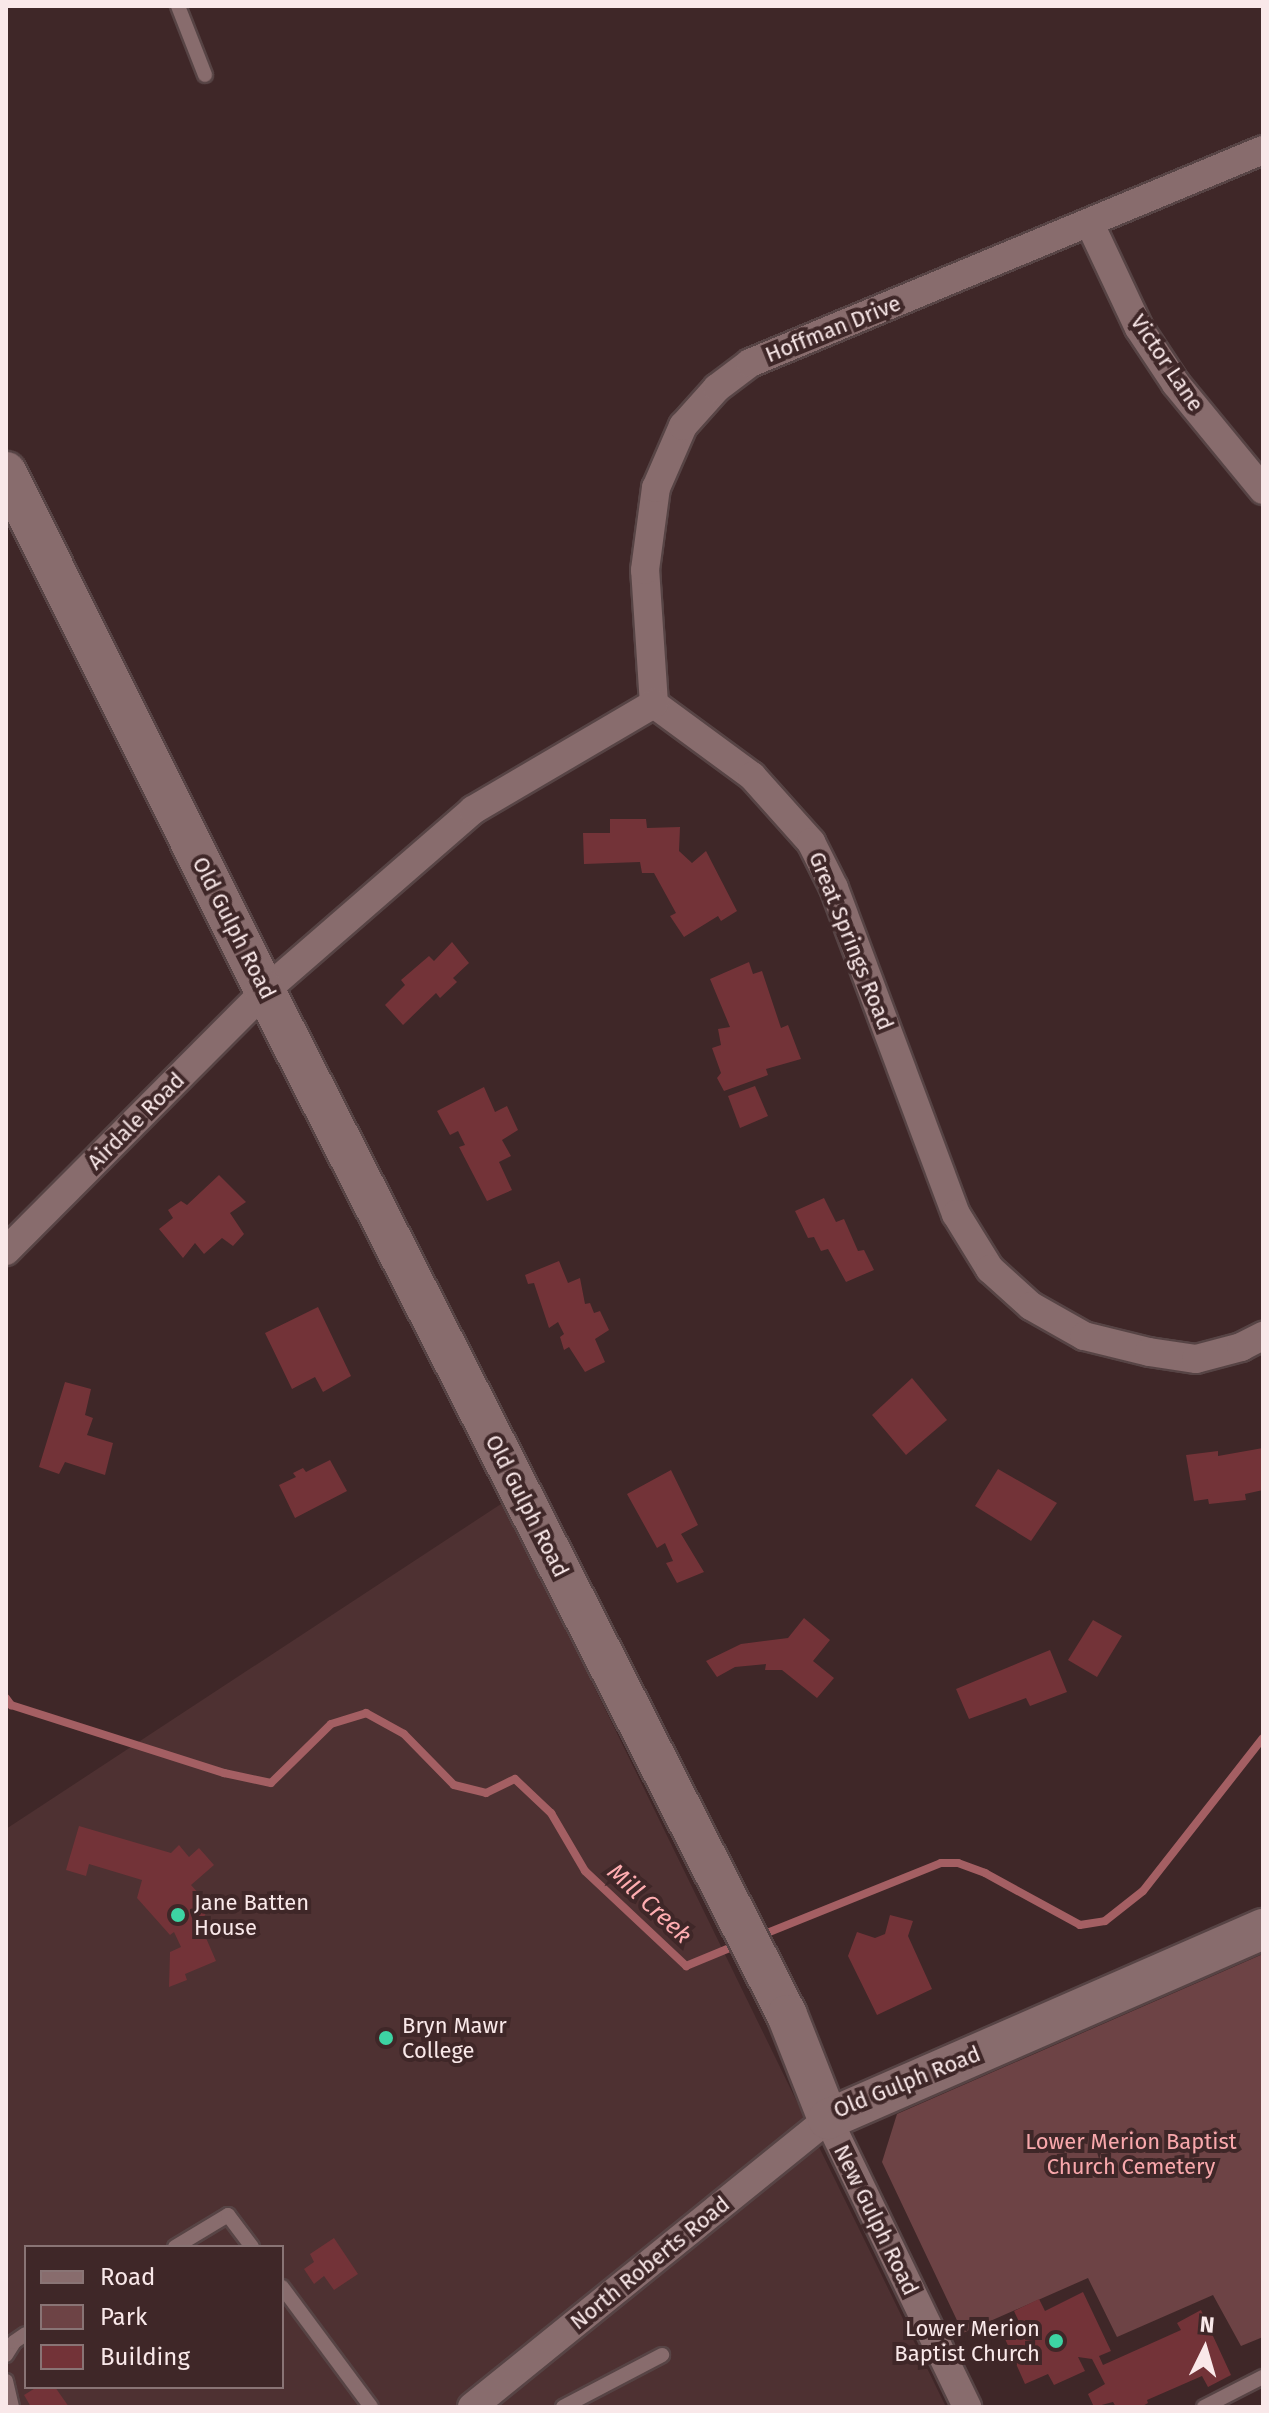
<!DOCTYPE html>
<style>
body{margin:0}
#map{position:relative;width:1269px;height:2413px;overflow:hidden;background:#3f2728;font-family:"Fira Sans",sans-serif}
div>[style]{position:absolute}
.built>*{inset:0;background:#4e3132}
.green>*{inset:0;background:#6d4345}
.stream>*{height:8px;margin:-4px;padding:0 4px;transform-origin:4px;border-radius:4px;background:#a45f63}
.building>*{inset:0;background:#733338}
.roads{filter:drop-shadow(2px 0 #574445) drop-shadow(-2px 0 #574445) drop-shadow(0 2px #574445) drop-shadow(0 -2px #574445)}
.lane>*{height:14px;margin:-7px;padding:0 7px;transform-origin:7px;border-radius:7px;background:#886c6d}
.street>*{height:28px;margin:-14px;padding:0 14px;transform-origin:14px;border-radius:14px;background:#886c6d}
.secondary>*{height:40px;margin:-20px;padding:0 20px;transform-origin:20px;border-radius:20px;background:#886c6d}
.dots>*{width:22px;height:22px;translate:-50% -50%;box-sizing:border-box;border:4px solid #3f2728;border-radius:50%}
span{translate:-50% -50%;white-space:nowrap;text-align:center;line-height:1.15;-webkit-text-stroke:8px #3f2728;paint-order:stroke}
.street-label{font-size:22px;color:#f9e8e9}
.poi-label{font-size:22px;color:#f9e8e9}
.left{translate:0 -50%;text-align:left}
.right{translate:-100% -50%;text-align:right}
.park-label{font-size:22px;color:#f9a8ac}
.water-label{font-size:24px;color:#ffadb1;font-style:italic}
.frame{position:absolute;inset:0;border:8px solid #f9e8e9;pointer-events:none}
.legend{position:absolute;left:24px;top:2245px;width:260px;height:144px;box-sizing:border-box;background:#3f2728;border:2px solid #897475;margin:0;padding:10px 14px;list-style:none;font-size:24px;color:#f9e8e9}
.legend li{display:flex;align-items:center;gap:16px;height:40px}
.legend b{width:40px;border:2px solid #897475}
.north{position:absolute;left:1165px;top:2309px;width:80px;height:80px;-webkit-text-stroke:6px #3f2728;paint-order:stroke;rotate:5deg;font-size:22px;font-weight:700;line-height:32px;text-align:center;color:#f9e8e9}
.north::after{content:'';display:block;margin:auto;width:28px;height:36px;background:#f9e8e9;clip-path:polygon(50% 0,100% 100%,50% 72%,0 100%)}
</style>
<div id="map">
<div class="built">
<div style="clip-path:polygon(evenodd,504px 1502px,946px 2407px,6px 2407px,6px 1829px,504px 1502px,26px 2247px,282px 2247px,282px 2387px,26px 2387px,26px 2247px)"></div>
</div>
<div class="green">
<div style="clip-path:polygon(1263px 1954px,1263px 2337px,1241px 2346px,1213px 2295px,1117px 2337px,1088px 2278px,963px 2333px,882px 2162px,897px 2114px)"></div>
</div>
<div class="stream">
<div style="left:6px;top:1698px;width:9px;rotate:54deg"></div>
<div style="left:11px;top:1705px;width:224px;rotate:17.7deg"></div>
<div style="left:224px;top:1773px;width:48px;rotate:12deg"></div>
<div style="left:271px;top:1783px;width:84px;rotate:-44.5deg"></div>
<div style="left:331px;top:1724px;width:37px;rotate:-17deg"></div>
<div style="left:366px;top:1713px;width:43px;rotate:28.9deg"></div>
<div style="left:404px;top:1734px;width:71px;rotate:45.6deg"></div>
<div style="left:454px;top:1785px;width:33px;rotate:14deg"></div>
<div style="left:486px;top:1793px;width:32px;rotate:-26deg"></div>
<div style="left:515px;top:1779px;width:50px;rotate:43.4deg"></div>
<div style="left:551px;top:1813px;width:67px;rotate:59.6deg"></div>
<div style="left:585px;top:1871px;width:139px;rotate:43.2deg"></div>
<div style="left:686px;top:1966px;width:55px;rotate:-22.4deg"></div>
<div style="left:757px;top:1937px;width:198px;rotate:-21.9deg"></div>
<div style="left:941px;top:1863px;width:17px"></div>
<div style="left:958px;top:1863px;width:29px;rotate:20deg"></div>
<div style="left:985px;top:1873px;width:108px;rotate:28.7deg"></div>
<div style="left:1080px;top:1925px;width:25px;rotate:-9deg"></div>
<div style="left:1105px;top:1921px;width:48px;rotate:-38.3deg"></div>
<div style="left:1143px;top:1891px;width:194px;rotate:-51.9deg"></div>
</div>
<div class="building">
<div style="clip-path:polygon(610px 819px,646px 819px,647px 828px,680px 827px,679px 851px,692px 863px,706px 851px,737px 911px,721px 921px,718px 916px,684px 937px,670px 916px,676px 913px,654px 873px,642px 873px,640px 862px,584px 864px,583px 833px,610px 833px)"></div>
<div style="clip-path:polygon(452px 942px,469px 963px,453px 978px,457px 982px,440px 998px,436px 993px,403px 1025px,385px 1005px,405px 985px,401px 980px,429px 956px,434px 961px)"></div>
<div style="clip-path:polygon(749px 962px,753px 974px,762px 971px,781px 1028px,788px 1025px,801px 1059px,766px 1069px,768px 1075px,724px 1091px,717px 1078px,721px 1073px,712px 1048px,721px 1045px,718px 1029px,730px 1027px,710px 979px)"></div>
<div style="clip-path:polygon(755px 1086px,768px 1116px,740px 1128px,728px 1096px)"></div>
<div style="clip-path:polygon(484px 1087px,495px 1112px,507px 1106px,518px 1130px,502px 1140px,511px 1156px,499px 1162px,512px 1190px,487px 1201px,459px 1147px,465px 1145px,458px 1131px,450px 1135px,437px 1111px)"></div>
<div style="clip-path:polygon(219px 1175px,246px 1202px,230px 1213px,244px 1234px,233px 1246px,222px 1238px,204px 1254px,195px 1243px,183px 1258px,159px 1229px,173px 1218px,168px 1210px,181px 1201px,187px 1205px)"></div>
<div style="clip-path:polygon(824px 1198px,836px 1222px,844px 1219px,858px 1251px,864px 1250px,874px 1270px,846px 1282px,828px 1249px,821px 1251px,814px 1237px,808px 1238px,795px 1211px)"></div>
<div style="clip-path:polygon(559px 1261px,568px 1283px,580px 1278px,585px 1304px,590px 1303px,594px 1313px,600px 1311px,609px 1330px,595px 1339px,605px 1362px,585px 1372px,569px 1347px,564px 1350px,560px 1337px,564px 1334px,558px 1322px,549px 1328px,534px 1283px,528px 1284px,525px 1275px)"></div>
<div style="clip-path:polygon(318px 1307px,351px 1376px,323px 1392px,315px 1377px,292px 1389px,265px 1333px)"></div>
<div style="clip-path:polygon(912px 1378px,947px 1420px,906px 1455px,872px 1415px)"></div>
<div style="clip-path:polygon(65px 1382px,91px 1389px,85px 1415px,93px 1418px,87px 1435px,113px 1443px,105px 1475px,65px 1462px,59px 1474px,39px 1467px)"></div>
<div style="clip-path:polygon(1263px 1448px,1263px 1490px,1245px 1494px,1246px 1500px,1209px 1504px,1208px 1499px,1194px 1501px,1186px 1455px,1218px 1451px,1218px 1456px)"></div>
<div style="clip-path:polygon(330px 1460px,347px 1491px,295px 1518px,279px 1485px,296px 1477px,293px 1473px,303px 1468px,306px 1472px)"></div>
<div style="clip-path:polygon(998px 1469px,1057px 1503px,1031px 1541px,975px 1506px)"></div>
<div style="clip-path:polygon(671px 1470px,698px 1525px,681px 1534px,704px 1572px,677px 1583px,666px 1563px,673px 1561px,665px 1543px,657px 1548px,627px 1494px)"></div>
<div style="clip-path:polygon(804px 1618px,830px 1640px,813px 1661px,834px 1678px,817px 1698px,782px 1670px,765px 1670px,766px 1664px,735px 1667px,717px 1677px,706px 1661px,741px 1644px,788px 1638px)"></div>
<div style="clip-path:polygon(1093px 1620px,1122px 1636px,1097px 1677px,1068px 1660px)"></div>
<div style="clip-path:polygon(1050px 1650px,1067px 1692px,1030px 1706px,1026px 1698px,969px 1719px,956px 1689px)"></div>
<div style="clip-path:polygon(79px 1826px,171px 1853px,179px 1845px,189px 1857px,199px 1848px,214px 1865px,191px 1885px,210px 1906px,200px 1924px,216px 1961px,185px 1974px,187px 1980px,169px 1987px,170px 1952px,181px 1947px,174px 1932px,170px 1935px,137px 1898px,142px 1880px,89px 1864px,86px 1876px,66px 1870px)"></div>
<div style="clip-path:polygon(890px 1915px,913px 1921px,908px 1936px,932px 1989px,877px 2015px,848px 1956px,857px 1932px,875px 1938px,885px 1934px)"></div>
<div style="clip-path:polygon(334px 2238px,358px 2274px,334px 2290px,324px 2276px,314px 2284px,304px 2269px,314px 2262px,310px 2254px)"></div>
<div style="clip-path:polygon(1083px 2292px,1111px 2351px,1099px 2356px,1103px 2365px,1181px 2330px,1177px 2323px,1201px 2310px,1231px 2375px,1208px 2387px,1202px 2376px,1147px 2400px,1148px 2403px,1141px 2407px,1116px 2407px,1113px 2402px,1094px 2407px,1088px 2394px,1105px 2384px,1092px 2359px,1078px 2357px,1085px 2371px,1054px 2385px,1048px 2374px,1025px 2384px,1002px 2332px,1020px 2324px,1014px 2311px,1039px 2299px,1045px 2311px)"></div>
<div style="clip-path:polygon(37px 2387px,55px 2387px,69px 2407px,31px 2407px,24px 2395px)"></div>
</div>
<div class="roads">
<div class="lane">
<div style="left:178px;top:6px;width:74px;rotate:68.6deg"></div>
<div style="left:175px;top:2247px;width:62px;rotate:-31.1deg"></div>
<div style="left:228px;top:2215px;width:40px;rotate:53deg"></div>
<div style="left:282px;top:2287px;width:149px;rotate:53.4deg"></div>
<div style="left:6px;top:2355px;width:15px;rotate:-58deg"></div>
<div style="left:14px;top:2342px;width:14px;rotate:-34deg"></div>
<div style="left:6px;top:2381px;width:27px;rotate:77deg"></div>
<div style="left:563px;top:2407px;width:112px;rotate:-27.7deg"></div>
<div style="left:1204px;top:2407px;width:66px;rotate:-27deg"></div>
</div>
<div class="street">
<div style="left:1090px;top:224px;width:115px;rotate:64.8deg"></div>
<div style="left:1139px;top:328px;width:67px;rotate:56.5deg"></div>
<div style="left:1176px;top:384px;width:137px;rotate:50.6deg"></div>
<div style="left:654px;top:704px;width:122px;rotate:36.3deg"></div>
<div style="left:752px;top:776px;width:89px;rotate:48.2deg"></div>
<div style="left:811px;top:842px;width:51px;rotate:63.4deg"></div>
<div style="left:834px;top:888px;width:348px;rotate:69.5deg"></div>
<div style="left:956px;top:1214px;width:65px;rotate:58.3deg"></div>
<div style="left:990px;top:1269px;width:55px;rotate:42.1deg"></div>
<div style="left:1031px;top:1306px;width:61px;rotate:29.5deg"></div>
<div style="left:1084px;top:1336px;width:67px;rotate:13.8deg"></div>
<div style="left:1149px;top:1352px;width:48px;rotate:8.5deg"></div>
<div style="left:1196px;top:1359px;width:47px;rotate:-14.9deg"></div>
<div style="left:1241px;top:1347px;width:25px;rotate:-27deg"></div>
<div style="left:654px;top:704px;width:134px;rotate:-93.8deg"></div>
<div style="left:645px;top:570px;width:83px;rotate:-82.4deg"></div>
<div style="left:656px;top:488px;width:68px;rotate:-66.5deg"></div>
<div style="left:683px;top:426px;width:51px;rotate:-48.2deg"></div>
<div style="left:717px;top:388px;width:41px;rotate:-37.1deg"></div>
<div style="left:750px;top:363px;width:555px;rotate:-22.55deg"></div>
<div style="left:6px;top:1251px;width:367px;rotate:-45.1deg"></div>
<div style="left:265px;top:991px;width:276px;rotate:-41deg"></div>
<div style="left:473px;top:810px;width:210px;rotate:-30.4deg"></div>
<div style="left:472px;top:2407px;width:458px;rotate:-39deg"></div>
<div style="left:828px;top:2119px;width:320px;rotate:64.2deg"></div>
</div>
<div class="secondary">
<div style="left:6px;top:472px;width:580px;rotate:63.48deg"></div>
<div style="left:265px;top:991px;width:1149px;rotate:62.99deg"></div>
<div style="left:787px;top:2015px;width:112px;rotate:68.5deg"></div>
<div style="left:828px;top:2119px;width:475px;rotate:-23.6deg"></div>
</div>
</div>
<div class="dots">
<div style="left:178px;top:1915px;background:#3dd4a3"></div>
<div style="left:386px;top:2038px;background:#3dd4a3"></div>
<div style="left:1056px;top:2341px;background:#3dd4a3"></div>
</div>
<div class="street-label">
<span style="left:833px;top:329px;rotate:-22deg">Hoffman Drive</span>
<span style="left:1167px;top:363px;rotate:56deg">Victor Lane</span>
<span style="left:234px;top:928px;rotate:63deg">Old Gulph Road</span>
<span style="left:851px;top:941px;rotate:68deg">Great Springs Road</span>
<span style="left:136px;top:1121px;rotate:-45deg">Airdale Road</span>
<span style="left:527px;top:1506px;rotate:63deg">Old Gulph Road</span>
<span style="left:907px;top:2082px;rotate:-22deg">Old Gulph Road</span>
<span style="left:876px;top:2220px;rotate:64deg">New Gulph Road</span>
<span style="left:650px;top:2263px;rotate:-39deg">North Roberts Road</span>
</div>
<div class="poi-label">
<span class="left" style="left:194px;top:1915px">Jane Batten<br>House</span>
<span class="left" style="left:402px;top:2038px">Bryn Mawr<br>College</span>
<span class="right" style="left:1040px;top:2341px">Lower Merion<br>Baptist Church</span>
</div>
<div class="park-label">
<span style="left:1131px;top:2154px">Lower Merion Baptist<br>Church Cemetery</span>
</div>
<div class="water-label">
<span style="left:649px;top:1904px;rotate:43deg">Mill Creek</span>
</div>
<div class="frame"></div>
<ul class="legend">
<li><b style="height:10px;background:#886c6d"></b>Road</li>
<li><b style="height:22px;background:#6d4345"></b>Park</li>
<li><b style="height:22px;background:#733338"></b>Building</li>
</ul>
<div class="north">N</div>
</div>
